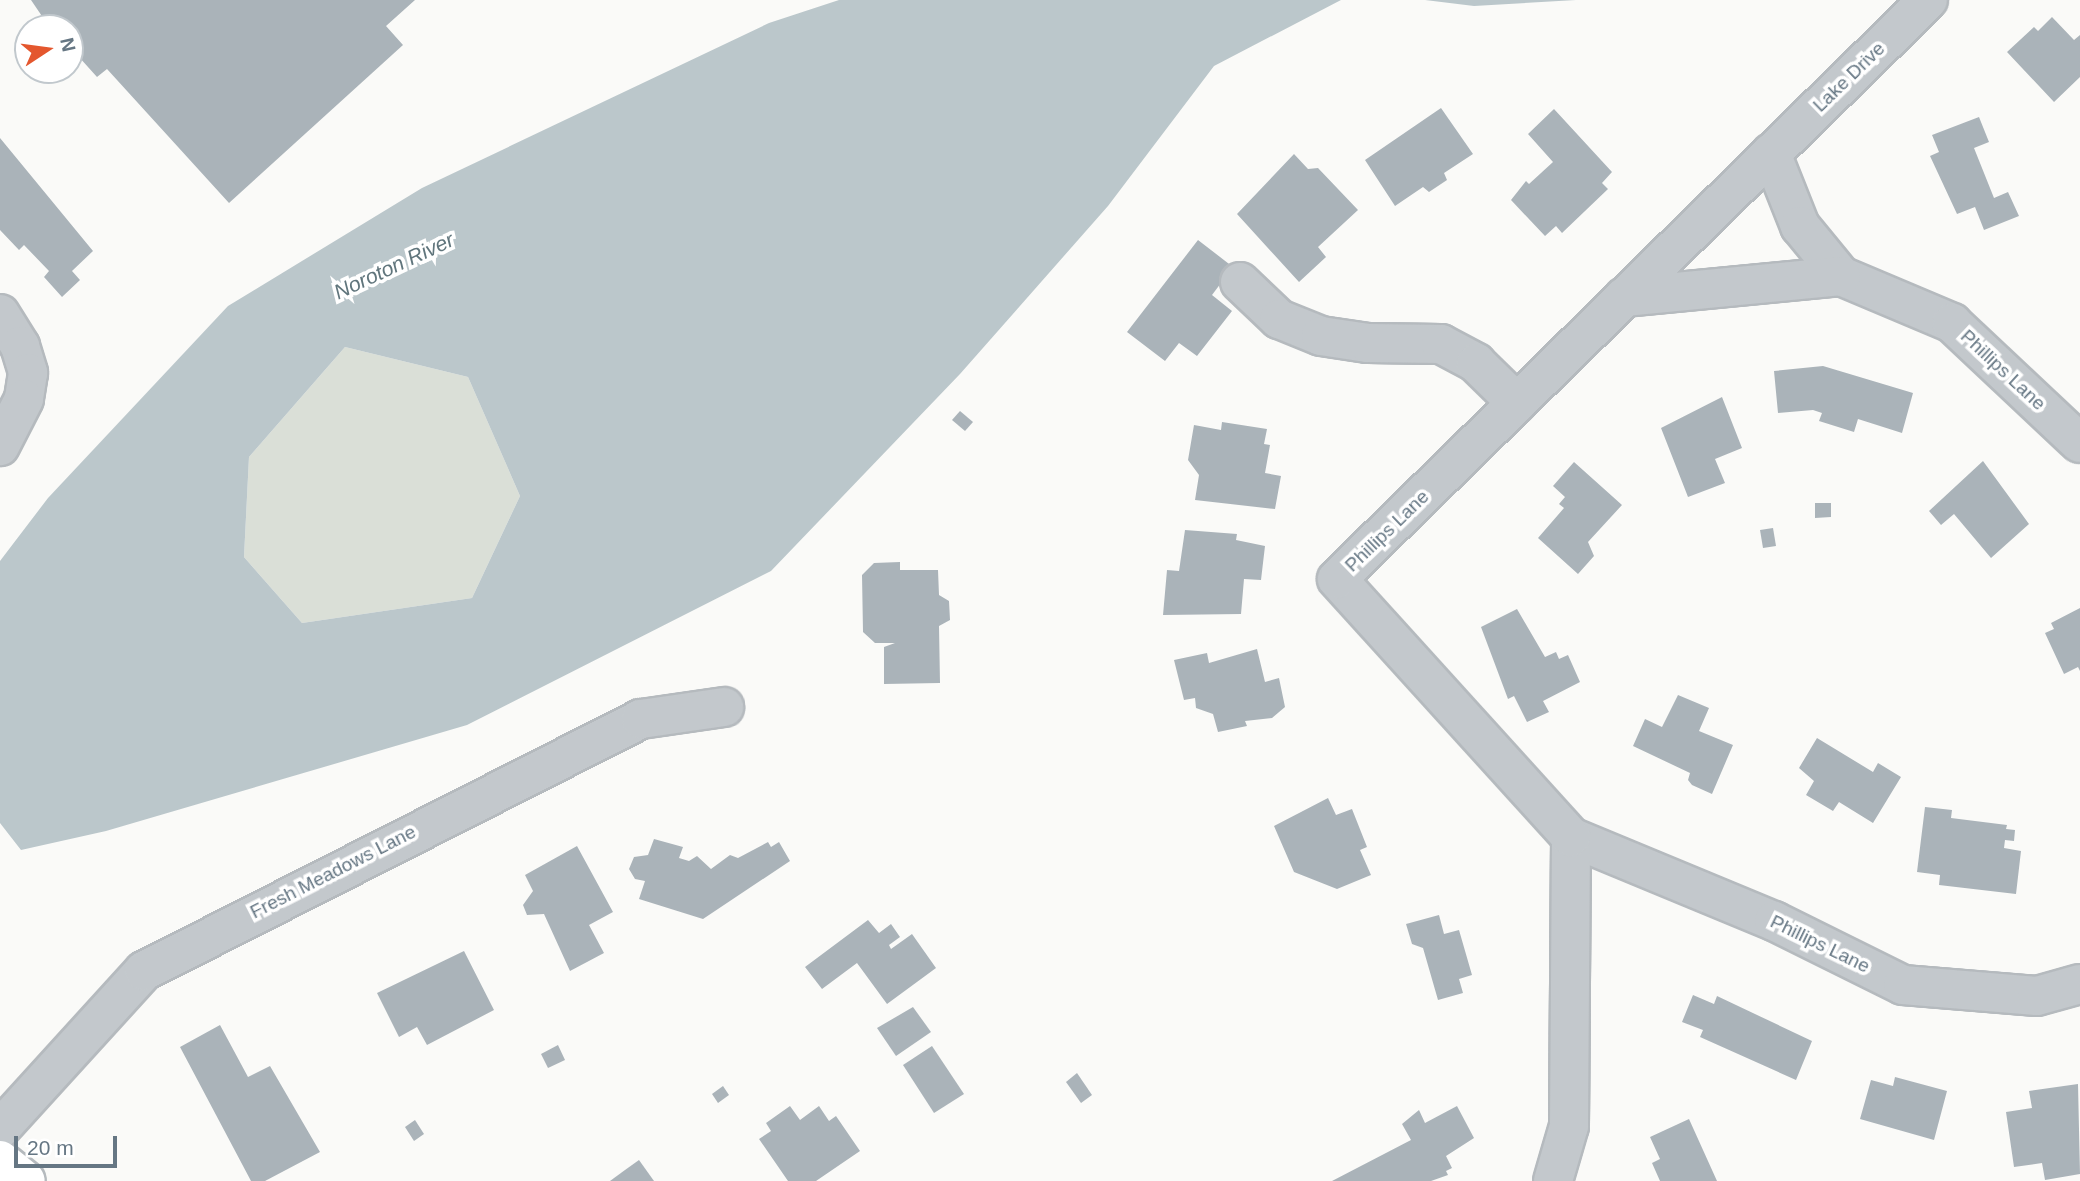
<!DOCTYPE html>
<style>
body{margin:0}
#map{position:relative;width:2080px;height:1181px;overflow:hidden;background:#fafaf8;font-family:Arial,sans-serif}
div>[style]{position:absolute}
.green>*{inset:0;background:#dadfd7}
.water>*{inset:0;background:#bbc7cb}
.building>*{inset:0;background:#aab3b9}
.roads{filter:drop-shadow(2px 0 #b5babe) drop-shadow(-2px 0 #b5babe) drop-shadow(0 2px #b5babe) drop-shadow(0 -2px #b5babe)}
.minor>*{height:38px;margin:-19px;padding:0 19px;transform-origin:19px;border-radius:19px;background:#c3c8cc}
.major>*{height:38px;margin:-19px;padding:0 19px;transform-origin:19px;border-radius:19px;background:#fff}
span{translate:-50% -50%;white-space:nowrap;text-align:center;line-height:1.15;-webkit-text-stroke:7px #fff;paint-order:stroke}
.street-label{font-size:19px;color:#657683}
.water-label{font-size:21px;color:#60757c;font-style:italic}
.north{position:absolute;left:14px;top:14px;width:70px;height:70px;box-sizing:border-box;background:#fff;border:2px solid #c1c8cd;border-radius:50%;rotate:77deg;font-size:19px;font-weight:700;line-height:28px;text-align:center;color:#657683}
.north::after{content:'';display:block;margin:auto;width:24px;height:32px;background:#e4572e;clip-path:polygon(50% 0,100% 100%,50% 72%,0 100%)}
.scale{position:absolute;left:14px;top:1136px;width:103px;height:32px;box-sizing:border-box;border:4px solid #657683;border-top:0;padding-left:9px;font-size:21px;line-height:24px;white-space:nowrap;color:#657683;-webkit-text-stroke:5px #fff;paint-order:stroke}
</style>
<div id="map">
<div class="green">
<div style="clip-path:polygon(345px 347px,468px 377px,520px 496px,472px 598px,302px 623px,244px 557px,249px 457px)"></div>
</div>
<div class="water">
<div style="clip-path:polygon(evenodd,839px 0,1341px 0,1214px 66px,1108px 206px,960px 374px,771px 571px,467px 725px,106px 831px,21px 850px,0 823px,0 561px,48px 498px,228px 306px,422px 188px,769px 23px,839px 0,345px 347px,468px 377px,520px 496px,472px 598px,302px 623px,244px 557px,249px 457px,345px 347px)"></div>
<div style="clip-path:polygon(1425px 0,1576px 0,1474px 6px)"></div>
</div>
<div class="building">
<div style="clip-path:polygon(31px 0,415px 0,386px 26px,403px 45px,229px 203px,107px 69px,97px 77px,70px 47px,70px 28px,50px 28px)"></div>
<div style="clip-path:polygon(2052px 17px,2074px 40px,2080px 35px,2080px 77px,2054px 102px,2007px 52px,2034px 27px,2038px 31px)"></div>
<div style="clip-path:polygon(1441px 108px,1473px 154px,1444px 173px,1447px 180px,1429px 192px,1423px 187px,1395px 206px,1365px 160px)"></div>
<div style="clip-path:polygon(1554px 109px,1612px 172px,1602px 183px,1608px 189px,1562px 233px,1556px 226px,1545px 236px,1511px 200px,1526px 181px,1529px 184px,1553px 162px,1528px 134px)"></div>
<div style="clip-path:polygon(1979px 117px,1989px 142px,1974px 148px,1994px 198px,2008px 192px,2019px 216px,1984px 230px,1975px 207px,1957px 214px,1930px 156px,1939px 152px,1932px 135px)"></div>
<div style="clip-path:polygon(0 138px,93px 251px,72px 271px,80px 280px,62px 297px,44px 277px,49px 271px,24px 245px,19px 250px,0 230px)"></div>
<div style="clip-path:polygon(1294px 154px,1308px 169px,1318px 168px,1358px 210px,1318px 247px,1326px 257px,1299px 282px,1237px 214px)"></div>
<div style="clip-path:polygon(1198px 240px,1233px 267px,1212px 295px,1232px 311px,1197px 356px,1179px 343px,1165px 361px,1127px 332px)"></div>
<div style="clip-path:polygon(1823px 366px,1913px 393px,1902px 433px,1858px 419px,1854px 432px,1819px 421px,1822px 413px,1813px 410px,1778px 413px,1774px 371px)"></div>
<div style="clip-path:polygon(1722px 397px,1742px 448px,1715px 459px,1725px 483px,1688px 497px,1661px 428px)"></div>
<div style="clip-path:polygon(960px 411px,973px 422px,965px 431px,952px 420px)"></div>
<div style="clip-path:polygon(1222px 422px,1267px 429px,1264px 444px,1270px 445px,1265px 473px,1281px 476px,1275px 509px,1195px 500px,1199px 475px,1188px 460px,1194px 425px,1221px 430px)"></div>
<div style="clip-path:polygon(1983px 461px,2029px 524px,1991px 558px,1954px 514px,1941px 525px,1929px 511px)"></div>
<div style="clip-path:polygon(1574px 462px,1622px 505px,1588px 542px,1594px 556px,1578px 574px,1538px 538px,1564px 508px,1559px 504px,1565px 497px,1553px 486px)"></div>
<div style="clip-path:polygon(1815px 503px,1831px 503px,1831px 517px,1815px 518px)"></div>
<div style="clip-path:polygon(1773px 528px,1776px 546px,1763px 548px,1760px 530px)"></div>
<div style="clip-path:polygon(1185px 530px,1237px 534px,1236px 540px,1265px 546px,1261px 580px,1244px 579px,1241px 614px,1163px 615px,1167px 570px,1179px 571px)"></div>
<div style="clip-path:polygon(900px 562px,900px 570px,938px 570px,939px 595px,949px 601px,950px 620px,939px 626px,940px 683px,884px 684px,884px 647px,895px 643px,875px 643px,863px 632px,862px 575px,874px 563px)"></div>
<div style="clip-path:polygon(2080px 608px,2080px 671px,2078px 667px,2064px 674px,2045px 633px,2054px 629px,2051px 623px)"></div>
<div style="clip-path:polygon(1517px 609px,1545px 657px,1556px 652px,1559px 659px,1568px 655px,1580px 682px,1543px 701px,1549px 712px,1527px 722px,1514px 696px,1508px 699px,1481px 627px)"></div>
<div style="clip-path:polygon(1257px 649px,1265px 682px,1279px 678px,1285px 707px,1272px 718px,1245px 721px,1247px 726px,1218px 732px,1213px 714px,1196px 708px,1195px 698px,1184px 700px,1174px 660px,1207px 653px,1209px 663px)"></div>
<div style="clip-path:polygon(1678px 695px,1709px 708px,1699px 731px,1733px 745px,1712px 794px,1692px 785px,1688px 780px,1690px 773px,1633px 746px,1645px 719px,1662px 727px)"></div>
<div style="clip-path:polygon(1817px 738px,1873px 772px,1878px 763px,1901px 777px,1873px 823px,1839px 802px,1833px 811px,1806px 795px,1814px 781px,1799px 768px)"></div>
<div style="clip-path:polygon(1328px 798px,1336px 815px,1352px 809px,1367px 847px,1360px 850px,1371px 875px,1337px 889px,1294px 872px,1274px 826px)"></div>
<div style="clip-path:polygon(1925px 807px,1952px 810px,1951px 818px,2007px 825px,2006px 829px,2015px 830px,2014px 841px,2005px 840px,2004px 848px,2021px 851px,2016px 894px,1939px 885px,1940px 875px,1917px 872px)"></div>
<div style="clip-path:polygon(654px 839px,683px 847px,679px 858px,689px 861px,697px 856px,711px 869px,730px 855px,738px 858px,768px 842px,771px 847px,779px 842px,790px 861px,703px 919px,639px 899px,645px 881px,635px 879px,629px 869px,634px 857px,648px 855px)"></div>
<div style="clip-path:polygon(577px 846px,613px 912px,589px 925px,604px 953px,570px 971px,544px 914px,527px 915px,523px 905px,533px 891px,525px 875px)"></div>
<div style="clip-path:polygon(1439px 915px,1444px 934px,1459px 930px,1472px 975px,1459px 979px,1463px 993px,1438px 1000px,1423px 948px,1412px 944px,1406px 924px)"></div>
<div style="clip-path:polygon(868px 920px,879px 933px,891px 924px,900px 937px,889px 945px,891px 949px,912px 934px,936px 968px,887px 1004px,857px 963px,822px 989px,805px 967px)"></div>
<div style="clip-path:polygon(464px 951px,494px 1010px,427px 1045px,417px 1027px,399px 1037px,377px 993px)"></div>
<div style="clip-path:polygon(1693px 995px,1714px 1004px,1717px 996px,1812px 1041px,1796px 1080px,1700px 1037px,1703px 1030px,1682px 1022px)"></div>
<div style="clip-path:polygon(913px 1007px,931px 1032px,896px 1056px,877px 1028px)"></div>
<div style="clip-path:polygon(220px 1025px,248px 1077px,270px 1066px,320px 1152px,265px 1181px,251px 1181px,180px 1047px)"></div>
<div style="clip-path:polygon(558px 1045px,565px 1060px,548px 1068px,541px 1054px)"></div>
<div style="clip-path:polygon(932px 1046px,964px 1094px,934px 1113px,903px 1065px)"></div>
<div style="clip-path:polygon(1077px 1073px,1092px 1095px,1081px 1103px,1066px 1082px)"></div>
<div style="clip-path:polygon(1895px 1077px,1947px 1091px,1934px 1140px,1860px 1119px,1871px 1080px,1893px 1086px)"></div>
<div style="clip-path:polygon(2078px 1084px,2080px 1174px,2045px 1180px,2042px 1163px,2014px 1167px,2006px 1112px,2032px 1108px,2029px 1091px)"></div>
<div style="clip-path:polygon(723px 1086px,729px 1095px,718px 1103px,712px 1094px)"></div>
<div style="clip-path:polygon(790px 1106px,800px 1120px,819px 1106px,829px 1121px,836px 1116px,860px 1151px,816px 1181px,788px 1181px,759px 1139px,771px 1131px,766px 1123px)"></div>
<div style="clip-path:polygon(1457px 1106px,1474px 1138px,1446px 1156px,1452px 1168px,1446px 1171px,1448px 1175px,1431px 1181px,1332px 1181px,1411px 1140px,1402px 1124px,1419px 1110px,1425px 1123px)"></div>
<div style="clip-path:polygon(1689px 1119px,1717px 1181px,1660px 1181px,1652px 1163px,1660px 1159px,1650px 1137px)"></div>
<div style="clip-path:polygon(415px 1120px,424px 1134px,414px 1141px,405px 1127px)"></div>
<div style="clip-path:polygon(639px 1160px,654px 1181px,610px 1181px,625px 1170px)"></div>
</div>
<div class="roads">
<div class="minor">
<div style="left:1771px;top:153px;width:79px;rotate:68.3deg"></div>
<div style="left:1800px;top:226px;width:65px;rotate:50.6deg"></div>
<div style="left:1841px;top:276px;width:121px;rotate:22.9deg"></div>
<div style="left:1952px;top:323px;width:175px;rotate:43.2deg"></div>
<div style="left:1240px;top:282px;width:54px;rotate:43.5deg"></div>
<div style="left:1279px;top:319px;width:45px;rotate:22deg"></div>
<div style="left:1321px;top:336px;width:48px;rotate:8.5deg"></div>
<div style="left:1368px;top:343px;width:73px;rotate:0.8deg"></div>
<div style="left:1441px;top:344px;width:40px;rotate:28deg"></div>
<div style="left:1476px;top:363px;width:57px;rotate:44.3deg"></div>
<div style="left:1624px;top:297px;width:218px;rotate:-5.5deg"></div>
<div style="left:0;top:314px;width:38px;rotate:58deg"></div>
<div style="left:20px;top:346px;width:28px;rotate:73deg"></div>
<div style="left:28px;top:373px;width:26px;rotate:99deg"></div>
<div style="left:24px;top:399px;width:53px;rotate:117.1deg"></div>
<div style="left:1571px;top:837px;width:220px;rotate:22.5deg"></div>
<div style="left:1774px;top:921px;width:144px;rotate:26.4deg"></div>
<div style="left:1903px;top:985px;width:134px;rotate:4.7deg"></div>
<div style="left:2037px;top:996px;width:45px;rotate:-15.6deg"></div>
<div style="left:0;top:1129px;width:214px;rotate:-47.7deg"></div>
<div style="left:144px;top:971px;width:557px;rotate:-26.89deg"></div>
<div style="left:641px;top:719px;width:84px;rotate:-8.2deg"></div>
<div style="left:1553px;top:1181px;width:57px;rotate:-73.8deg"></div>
<div style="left:1569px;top:1126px;width:289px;rotate:-89.6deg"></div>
<div style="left:1571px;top:837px;width:348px;rotate:-132.2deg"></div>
<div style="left:1337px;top:579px;width:827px;rotate:-44.41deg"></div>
</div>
<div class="major">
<div style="left:0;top:1160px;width:33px;rotate:39deg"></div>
</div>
</div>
<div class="street-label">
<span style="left:1849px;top:77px;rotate:-44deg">Lake Drive</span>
<span style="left:2003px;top:370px;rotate:43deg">Phillips Lane</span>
<span style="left:1387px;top:531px;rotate:-44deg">Phillips Lane</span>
<span style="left:333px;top:872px;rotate:-27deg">Fresh Meadows Lane</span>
<span style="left:1820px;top:944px;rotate:26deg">Phillips Lane</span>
</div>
<div class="water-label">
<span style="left:394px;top:266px;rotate:-25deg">Noroton River</span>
</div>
<div class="north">N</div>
<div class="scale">20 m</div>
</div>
